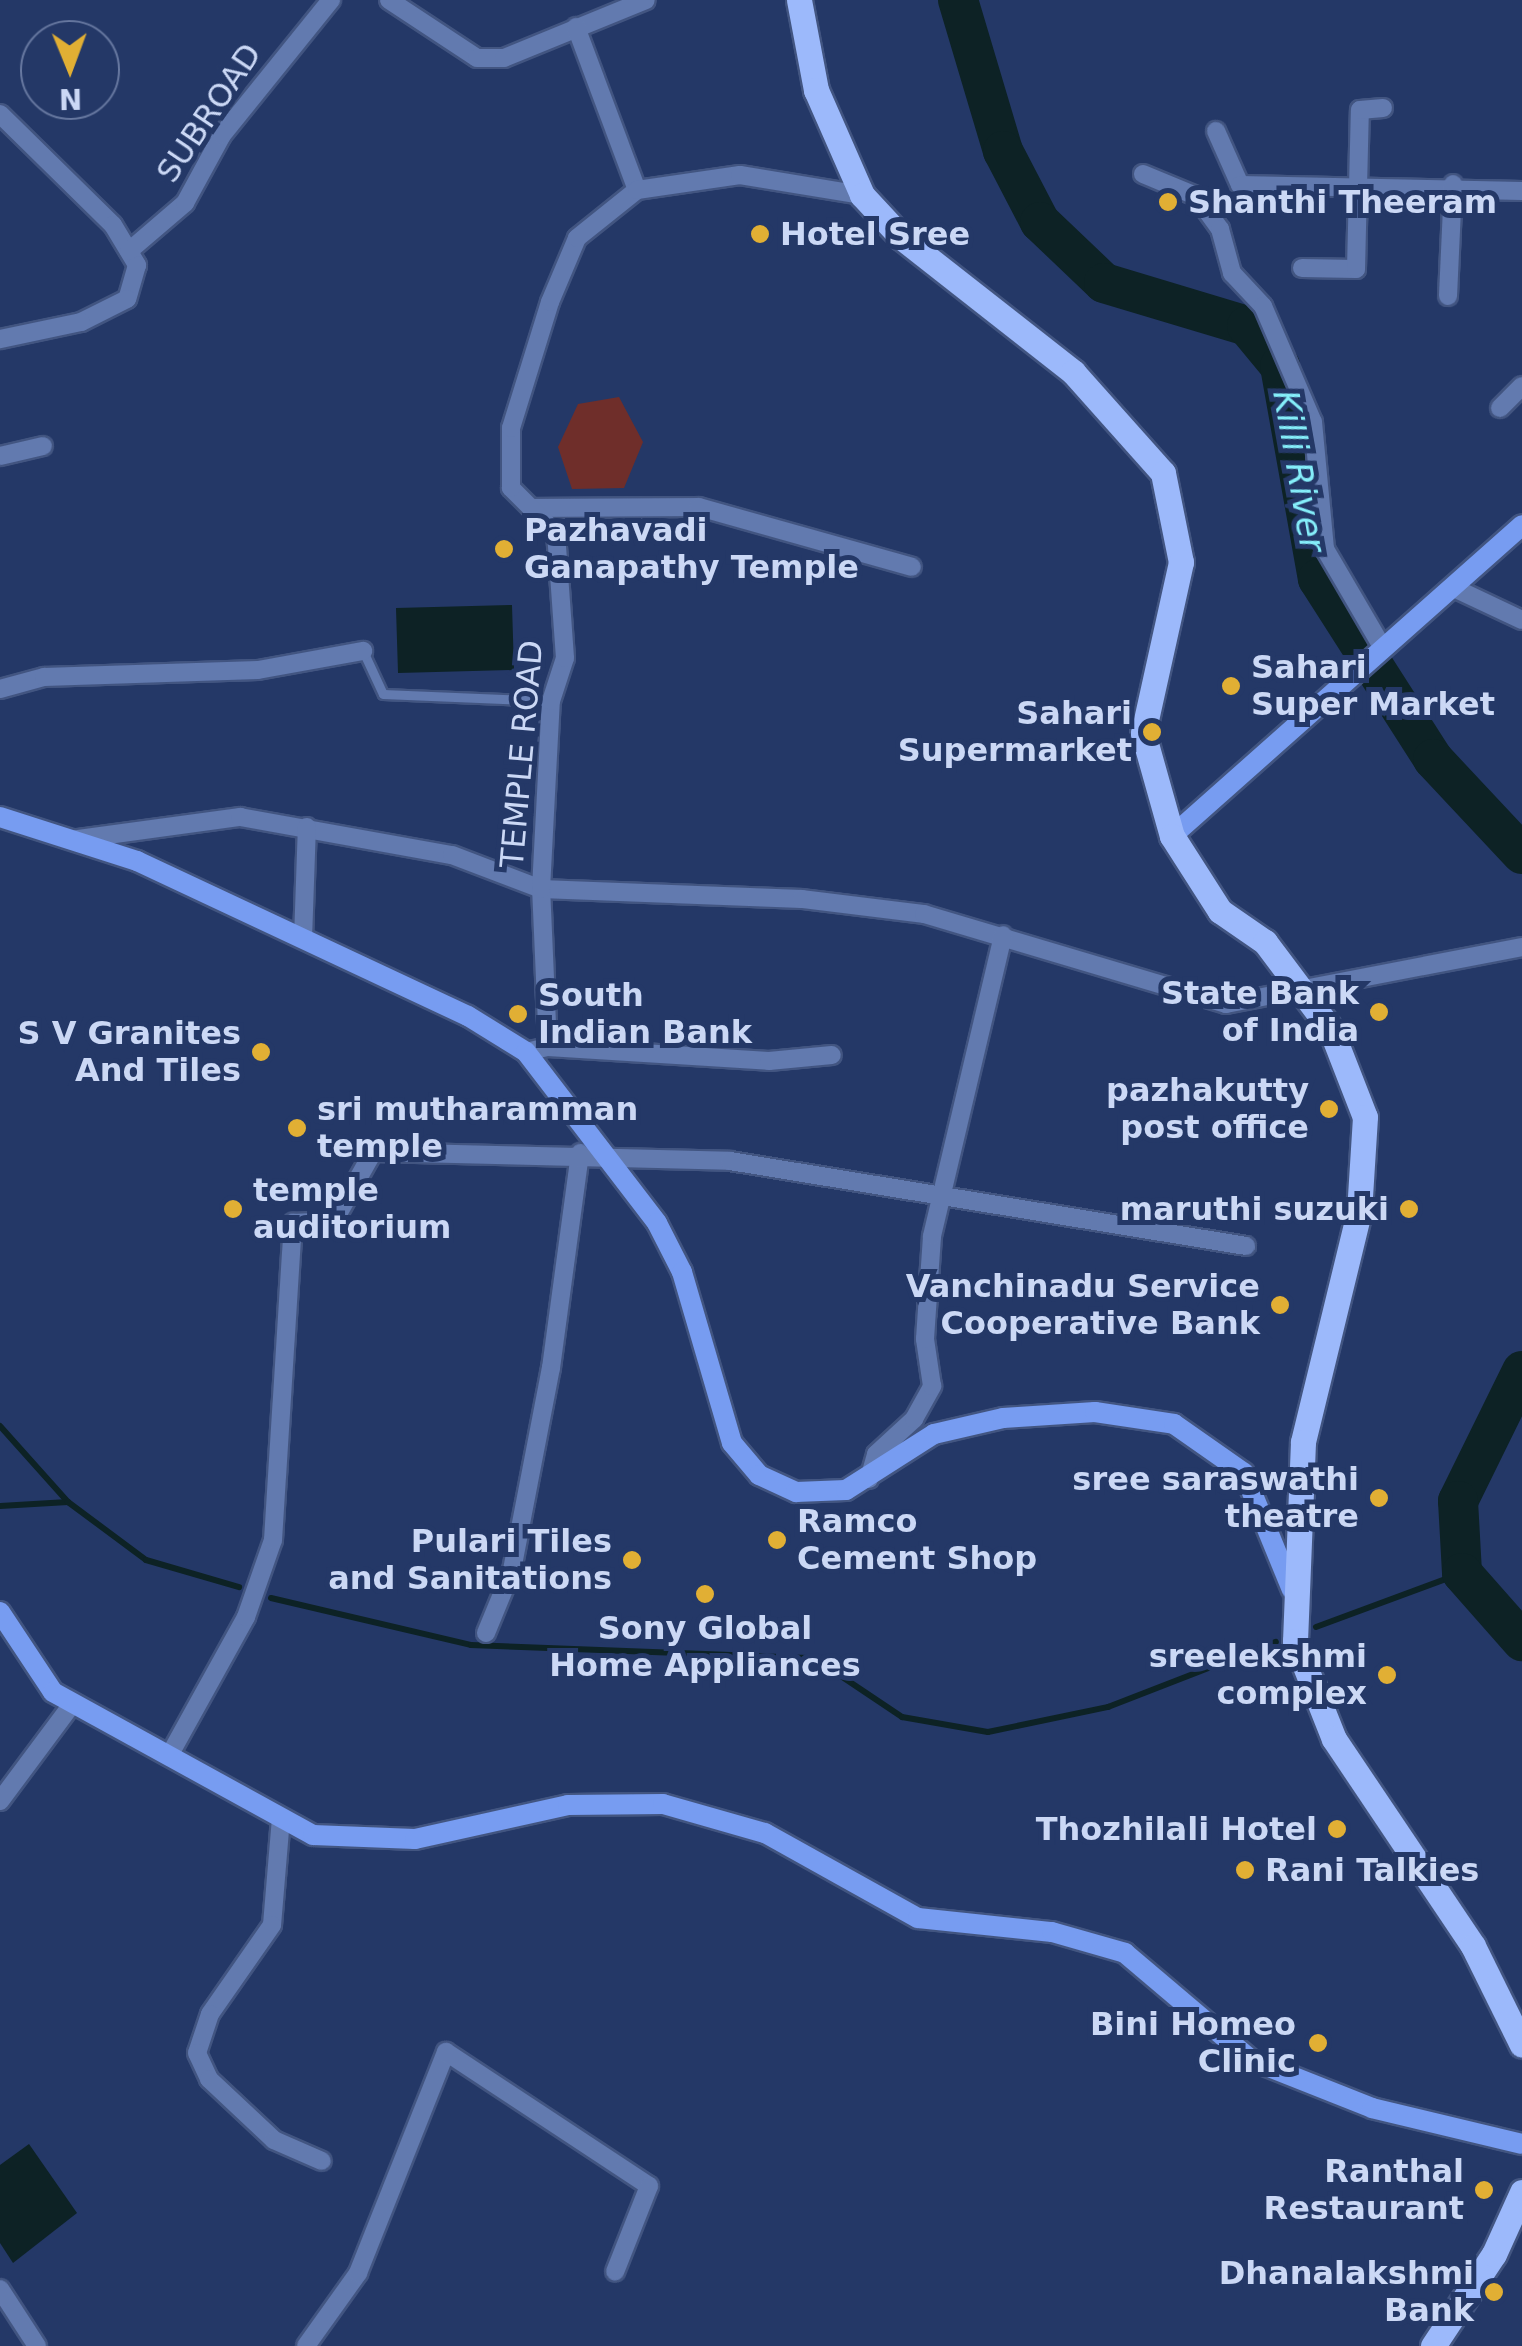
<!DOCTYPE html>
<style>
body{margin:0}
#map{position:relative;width:1522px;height:2346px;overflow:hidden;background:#243867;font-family:"DejaVu Sans",sans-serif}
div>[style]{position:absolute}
.green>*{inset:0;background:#6f2e2a}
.water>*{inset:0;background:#0d2225}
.stream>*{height:6px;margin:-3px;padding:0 3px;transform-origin:3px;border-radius:3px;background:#0d2225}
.river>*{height:40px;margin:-20px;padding:0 20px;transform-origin:20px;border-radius:20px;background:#0d2225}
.roads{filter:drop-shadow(2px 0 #425581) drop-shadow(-2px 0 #425581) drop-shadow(0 2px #425581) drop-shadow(0 -2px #425581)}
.service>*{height:9px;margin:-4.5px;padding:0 4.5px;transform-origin:4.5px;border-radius:4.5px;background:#627aaf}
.minor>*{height:18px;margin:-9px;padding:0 9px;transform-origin:9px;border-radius:9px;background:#627aaf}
.secondary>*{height:20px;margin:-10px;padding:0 10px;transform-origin:10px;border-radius:10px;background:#779cf1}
.primary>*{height:25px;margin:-12.5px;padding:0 12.5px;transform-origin:12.5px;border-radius:12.5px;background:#9cb9fb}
.dots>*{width:28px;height:28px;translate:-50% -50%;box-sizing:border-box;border:5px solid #243867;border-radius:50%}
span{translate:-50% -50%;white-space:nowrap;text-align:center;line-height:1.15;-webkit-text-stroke:10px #243867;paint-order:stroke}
.street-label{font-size:32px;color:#cbd8f5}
.poi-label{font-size:32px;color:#cbd8f5;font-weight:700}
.left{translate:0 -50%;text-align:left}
.right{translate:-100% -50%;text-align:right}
.water-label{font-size:35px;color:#85eefa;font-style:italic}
.north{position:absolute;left:20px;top:20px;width:100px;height:100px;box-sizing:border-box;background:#243867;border:2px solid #6778a0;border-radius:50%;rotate:179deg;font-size:28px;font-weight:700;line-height:40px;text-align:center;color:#cbd8f5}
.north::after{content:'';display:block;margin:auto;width:35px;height:45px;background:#e1af34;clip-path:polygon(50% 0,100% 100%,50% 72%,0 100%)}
</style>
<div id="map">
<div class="green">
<div style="clip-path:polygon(619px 397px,643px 442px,624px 488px,572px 489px,558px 447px,578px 404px)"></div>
</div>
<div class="water">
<div style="clip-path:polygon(512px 605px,514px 670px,398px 673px,396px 608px)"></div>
<div style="clip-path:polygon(29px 2144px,77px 2213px,13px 2263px,0 2243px,0 2165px)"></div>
</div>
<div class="stream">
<div style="left:0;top:1426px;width:102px;rotate:48.2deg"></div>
<div style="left:0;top:1506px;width:68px;rotate:-3.4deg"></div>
<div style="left:68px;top:1502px;width:97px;rotate:36.6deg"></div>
<div style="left:146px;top:1560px;width:97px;rotate:16.2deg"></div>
<div style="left:271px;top:1598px;width:205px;rotate:13.2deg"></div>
<div style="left:471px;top:1645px;width:343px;rotate:2.2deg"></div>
<div style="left:814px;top:1658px;width:106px;rotate:33.8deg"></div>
<div style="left:902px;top:1717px;width:87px;rotate:9.9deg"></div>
<div style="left:988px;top:1732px;width:123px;rotate:-11.8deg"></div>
<div style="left:1108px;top:1707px;width:180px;rotate:-21.2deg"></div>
<div style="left:1316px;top:1627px;width:156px;rotate:-20.3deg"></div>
</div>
<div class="river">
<div style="left:958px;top:0;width:158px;rotate:73.4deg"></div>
<div style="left:1003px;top:151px;width:80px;rotate:62.5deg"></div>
<div style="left:1040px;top:222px;width:88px;rotate:43.6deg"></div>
<div style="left:1104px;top:283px;width:149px;rotate:16.7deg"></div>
<div style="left:1247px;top:326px;width:52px;rotate:50.5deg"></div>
<div style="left:1280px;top:366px;width:216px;rotate:79.9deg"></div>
<div style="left:1318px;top:579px;width:214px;rotate:57.4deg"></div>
<div style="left:1433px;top:759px;width:130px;rotate:46.9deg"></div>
<div style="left:1522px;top:1371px;width:145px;rotate:116.2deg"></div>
<div style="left:1458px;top:1501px;width:72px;rotate:86.8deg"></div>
<div style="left:1462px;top:1573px;width:91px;rotate:48.6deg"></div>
</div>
<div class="roads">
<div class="service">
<div style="left:363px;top:651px;width:47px;rotate:65.1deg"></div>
<div style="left:383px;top:694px;width:168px;rotate:2.4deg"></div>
</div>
<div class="minor">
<div style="left:389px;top:0;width:105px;rotate:33.4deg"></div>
<div style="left:477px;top:58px;width:27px"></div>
<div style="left:504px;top:58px;width:153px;rotate:-22.2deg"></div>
<div style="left:576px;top:27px;width:174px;rotate:69.5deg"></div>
<div style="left:0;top:114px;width:158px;rotate:44.5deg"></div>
<div style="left:113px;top:225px;width:47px;rotate:59deg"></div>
<div style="left:137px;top:265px;width:35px;rotate:106deg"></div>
<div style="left:127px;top:299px;width:51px;rotate:153.4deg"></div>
<div style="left:81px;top:322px;width:83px;rotate:168.1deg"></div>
<div style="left:1216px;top:131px;width:59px;rotate:66deg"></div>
<div style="left:1240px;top:185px;width:282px;rotate:1.2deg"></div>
<div style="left:1143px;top:174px;width:57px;rotate:22.5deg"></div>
<div style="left:1196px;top:196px;width:41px;rotate:54deg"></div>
<div style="left:1220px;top:229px;width:46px;rotate:74.7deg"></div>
<div style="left:1232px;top:273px;width:45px;rotate:46.8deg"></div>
<div style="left:1263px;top:306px;width:126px;rotate:66.7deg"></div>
<div style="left:1313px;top:422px;width:128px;rotate:84.6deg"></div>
<div style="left:1325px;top:549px;width:111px;rotate:59.7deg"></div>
<div style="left:129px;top:251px;width:74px;rotate:-40.6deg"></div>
<div style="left:185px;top:203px;width:77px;rotate:-61.4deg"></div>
<div style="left:222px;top:135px;width:174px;rotate:-51.1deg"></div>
<div style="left:1302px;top:268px;width:54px;rotate:1.1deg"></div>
<div style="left:1356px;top:269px;width:159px;rotate:-88.6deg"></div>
<div style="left:1360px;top:110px;width:23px;rotate:-5deg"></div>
<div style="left:1448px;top:296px;width:112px;rotate:-87.4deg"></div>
<div style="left:1500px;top:408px;width:31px;rotate:-45deg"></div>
<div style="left:0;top:456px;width:44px;rotate:-13.1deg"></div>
<div style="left:531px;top:508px;width:168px;rotate:-0.3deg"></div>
<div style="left:699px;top:507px;width:221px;rotate:15.7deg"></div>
<div style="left:1452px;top:587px;width:77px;rotate:25.2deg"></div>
<div style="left:0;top:689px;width:46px;rotate:-15.3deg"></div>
<div style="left:44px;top:677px;width:214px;rotate:-1.9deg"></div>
<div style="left:258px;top:670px;width:107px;rotate:-10.3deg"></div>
<div style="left:71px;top:840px;width:171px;rotate:-7.8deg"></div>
<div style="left:240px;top:817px;width:215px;rotate:10.2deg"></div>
<div style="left:452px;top:855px;width:95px;rotate:20.9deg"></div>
<div style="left:541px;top:889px;width:261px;rotate:2.2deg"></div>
<div style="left:802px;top:899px;width:123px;rotate:7deg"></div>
<div style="left:924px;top:914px;width:315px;rotate:16.6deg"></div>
<div style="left:1226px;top:1004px;width:301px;rotate:-10.9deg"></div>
<div style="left:303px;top:939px;width:112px;rotate:-88deg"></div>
<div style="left:548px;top:1047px;width:221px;rotate:3.6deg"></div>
<div style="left:769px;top:1061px;width:63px;rotate:-5.4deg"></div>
<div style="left:526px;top:1052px;width:23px;rotate:-13deg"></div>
<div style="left:548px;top:1047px;width:158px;rotate:-92.5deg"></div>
<div style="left:541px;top:889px;width:188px;rotate:-87deg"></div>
<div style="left:551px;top:701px;width:45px;rotate:-72deg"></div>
<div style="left:565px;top:658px;width:125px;rotate:-94.1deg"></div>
<div style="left:556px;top:533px;width:64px;rotate:-135deg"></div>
<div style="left:511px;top:488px;width:60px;rotate:-90deg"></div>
<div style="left:511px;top:428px;width:132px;rotate:-72.8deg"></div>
<div style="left:550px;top:302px;width:69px;rotate:-67.1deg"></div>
<div style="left:577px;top:238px;width:77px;rotate:-38.7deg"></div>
<div style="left:637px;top:190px;width:104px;rotate:-8.3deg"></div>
<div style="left:740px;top:175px;width:124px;rotate:9.3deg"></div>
<div style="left:869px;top:1479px;width:26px;rotate:-74deg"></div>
<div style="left:876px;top:1454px;width:52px;rotate:-42.6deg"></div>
<div style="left:914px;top:1419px;width:38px;rotate:-61deg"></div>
<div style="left:932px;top:1386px;width:48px;rotate:-98.5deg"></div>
<div style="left:925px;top:1339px;width:103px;rotate:-86.1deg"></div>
<div style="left:932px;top:1236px;width:309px;rotate:-76.7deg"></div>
<div style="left:486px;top:1633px;width:68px;rotate:-67.6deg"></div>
<div style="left:512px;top:1570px;width:206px;rotate:-79.1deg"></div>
<div style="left:551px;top:1368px;width:217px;rotate:-82.3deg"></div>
<div style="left:169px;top:1756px;width:159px;rotate:-61deg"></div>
<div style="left:246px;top:1617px;width:82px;rotate:-70.7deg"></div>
<div style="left:273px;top:1540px;width:318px;rotate:-86.4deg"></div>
<div style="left:293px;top:1223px;width:41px;rotate:-2.8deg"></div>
<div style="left:334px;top:1221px;width:79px;rotate:-60.5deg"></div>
<div style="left:373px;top:1152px;width:357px;rotate:1.4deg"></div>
<div style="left:730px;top:1161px;width:523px;rotate:9.35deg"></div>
<div style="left:0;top:1801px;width:122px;rotate:-53.3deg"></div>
<div style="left:281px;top:1818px;width:107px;rotate:94.8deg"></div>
<div style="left:272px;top:1925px;width:108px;rotate:124.9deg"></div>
<div style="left:210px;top:2014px;width:41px;rotate:108.4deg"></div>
<div style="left:197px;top:2053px;width:29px;rotate:65deg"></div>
<div style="left:209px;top:2079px;width:89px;rotate:43.2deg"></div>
<div style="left:274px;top:2140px;width:52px;rotate:23.6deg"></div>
<div style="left:0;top:2289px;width:68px;rotate:57deg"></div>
<div style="left:306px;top:2346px;width:90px;rotate:-54.5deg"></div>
<div style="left:358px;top:2273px;width:238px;rotate:-68.3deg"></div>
<div style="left:446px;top:2052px;width:243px;rotate:33.4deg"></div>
<div style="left:649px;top:2186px;width:92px;rotate:111.6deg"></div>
</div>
<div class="secondary">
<div style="left:0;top:817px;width:144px;rotate:17.8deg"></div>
<div style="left:137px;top:861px;width:365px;rotate:25.1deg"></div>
<div style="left:468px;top:1016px;width:68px;rotate:31.8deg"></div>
<div style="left:526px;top:1052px;width:215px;rotate:52.5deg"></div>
<div style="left:657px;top:1223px;width:55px;rotate:63deg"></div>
<div style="left:682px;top:1272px;width:178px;rotate:73.7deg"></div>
<div style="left:732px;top:1443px;width:42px;rotate:49.8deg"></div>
<div style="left:759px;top:1475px;width:41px;rotate:24.7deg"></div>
<div style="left:796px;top:1492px;width:50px;rotate:-2.3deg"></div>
<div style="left:846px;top:1490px;width:104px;rotate:-32.5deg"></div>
<div style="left:934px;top:1434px;width:71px;rotate:-13.1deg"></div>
<div style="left:1003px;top:1418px;width:92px;rotate:-3.7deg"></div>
<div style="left:1095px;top:1412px;width:80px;rotate:8.6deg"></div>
<div style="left:1174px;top:1424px;width:85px;rotate:35deg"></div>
<div style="left:1244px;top:1473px;width:126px;rotate:67.7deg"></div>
<div style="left:1172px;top:836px;width:468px;rotate:-41.6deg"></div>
<div style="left:0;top:1612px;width:96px;rotate:56.5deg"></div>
<div style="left:53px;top:1692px;width:297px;rotate:28.8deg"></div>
<div style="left:313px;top:1835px;width:102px;rotate:2.2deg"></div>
<div style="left:415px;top:1839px;width:157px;rotate:-12.5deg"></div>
<div style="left:568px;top:1805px;width:95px;rotate:-0.6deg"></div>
<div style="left:663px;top:1804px;width:106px;rotate:15.9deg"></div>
<div style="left:765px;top:1833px;width:175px;rotate:29.1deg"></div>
<div style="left:918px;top:1918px;width:135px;rotate:6deg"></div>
<div style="left:1052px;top:1932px;width:76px;rotate:16deg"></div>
<div style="left:1125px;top:1953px;width:165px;rotate:40.3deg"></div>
<div style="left:1251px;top:2060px;width:130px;rotate:21.6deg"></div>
<div style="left:1372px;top:2108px;width:154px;rotate:13.5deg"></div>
</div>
<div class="primary">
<div style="left:799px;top:0;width:92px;rotate:79.3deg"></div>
<div style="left:816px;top:90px;width:115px;rotate:66.3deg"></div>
<div style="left:862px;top:195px;width:57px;rotate:47.1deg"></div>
<div style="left:901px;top:237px;width:219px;rotate:38.1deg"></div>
<div style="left:1073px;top:372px;width:135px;rotate:48.3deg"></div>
<div style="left:1163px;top:473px;width:91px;rotate:78.6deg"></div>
<div style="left:1181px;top:562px;width:175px;rotate:102.5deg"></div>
<div style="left:1143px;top:733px;width:107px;rotate:74.3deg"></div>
<div style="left:1172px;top:836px;width:89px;rotate:57.4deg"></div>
<div style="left:1220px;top:911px;width:55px;rotate:34.6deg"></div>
<div style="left:1265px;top:942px;width:110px;rotate:53.1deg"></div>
<div style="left:1331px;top:1030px;width:93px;rotate:68.7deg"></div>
<div style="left:1365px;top:1117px;width:95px;rotate:93.6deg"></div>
<div style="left:1359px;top:1212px;width:237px;rotate:103.7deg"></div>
<div style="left:1303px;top:1442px;width:199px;rotate:92.3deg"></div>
<div style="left:1295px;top:1641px;width:105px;rotate:68.3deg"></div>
<div style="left:1334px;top:1739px;width:249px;rotate:56.1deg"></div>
<div style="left:1473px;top:1946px;width:110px;rotate:63.7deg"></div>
<div style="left:1433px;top:2346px;width:110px;rotate:-56.5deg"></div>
<div style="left:1494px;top:2254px;width:68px;rotate:-65.7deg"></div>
</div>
</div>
<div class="dots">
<div style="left:1168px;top:202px;background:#e1af34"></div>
<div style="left:760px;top:234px;background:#e1af34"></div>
<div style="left:504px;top:549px;background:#e1af34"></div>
<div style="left:1231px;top:686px;background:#e1af34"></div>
<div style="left:1152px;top:732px;background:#e1af34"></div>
<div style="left:1379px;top:1012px;background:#e1af34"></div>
<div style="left:518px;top:1014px;background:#e1af34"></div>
<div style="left:261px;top:1052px;background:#e1af34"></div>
<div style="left:1329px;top:1109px;background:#e1af34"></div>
<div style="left:297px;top:1128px;background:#e1af34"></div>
<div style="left:233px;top:1209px;background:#e1af34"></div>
<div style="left:1409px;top:1209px;background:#e1af34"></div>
<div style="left:1280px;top:1305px;background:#e1af34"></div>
<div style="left:1379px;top:1498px;background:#e1af34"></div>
<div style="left:777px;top:1540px;background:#e1af34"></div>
<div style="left:632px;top:1560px;background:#e1af34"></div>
<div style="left:705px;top:1594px;background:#e1af34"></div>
<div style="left:1387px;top:1675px;background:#e1af34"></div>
<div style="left:1337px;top:1829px;background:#e1af34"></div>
<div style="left:1245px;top:1870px;background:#e1af34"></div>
<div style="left:1318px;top:2043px;background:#e1af34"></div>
<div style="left:1484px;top:2190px;background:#e1af34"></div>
<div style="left:1494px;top:2292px;background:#e1af34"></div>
</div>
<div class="street-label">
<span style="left:209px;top:113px;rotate:-56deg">SUBROAD</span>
<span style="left:522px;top:754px;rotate:-85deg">TEMPLE ROAD</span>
</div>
<div class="poi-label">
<span class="left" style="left:1188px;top:202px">Shanthi Theeram</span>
<span class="left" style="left:780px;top:234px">Hotel Sree</span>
<span class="left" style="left:524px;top:549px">Pazhavadi<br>Ganapathy Temple</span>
<span class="left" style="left:1251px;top:686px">Sahari<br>Super Market</span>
<span class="right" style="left:1132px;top:732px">Sahari<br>Supermarket</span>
<span class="right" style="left:1359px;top:1012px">State Bank<br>of India</span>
<span class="left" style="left:538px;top:1014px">South<br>Indian Bank</span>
<span class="right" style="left:241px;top:1052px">S V Granites<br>And Tiles</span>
<span class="right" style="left:1309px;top:1109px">pazhakutty<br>post office</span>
<span class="left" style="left:317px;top:1128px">sri mutharamman<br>temple</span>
<span class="left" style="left:253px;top:1209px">temple<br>auditorium</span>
<span class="right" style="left:1389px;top:1209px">maruthi suzuki</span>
<span class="right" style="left:1260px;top:1305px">Vanchinadu Service<br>Cooperative Bank</span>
<span class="right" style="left:1359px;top:1498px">sree saraswathi<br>theatre</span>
<span class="left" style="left:797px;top:1540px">Ramco<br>Cement Shop</span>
<span class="right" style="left:612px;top:1560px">Pulari Tiles<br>and Sanitations</span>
<span style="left:705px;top:1647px">Sony Global<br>Home Appliances</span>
<span class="right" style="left:1367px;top:1675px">sreelekshmi<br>complex</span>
<span class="right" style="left:1317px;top:1829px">Thozhilali Hotel</span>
<span class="left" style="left:1265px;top:1870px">Rani Talkies</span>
<span class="right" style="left:1296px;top:2043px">Bini Homeo<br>Clinic</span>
<span class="right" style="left:1464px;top:2190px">Ranthal<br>Restaurant</span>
<span class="right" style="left:1474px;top:2292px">Dhanalakshmi<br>Bank</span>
</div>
<div class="water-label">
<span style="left:1299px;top:471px;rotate:80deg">Killi River</span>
</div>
<div class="north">N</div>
</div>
